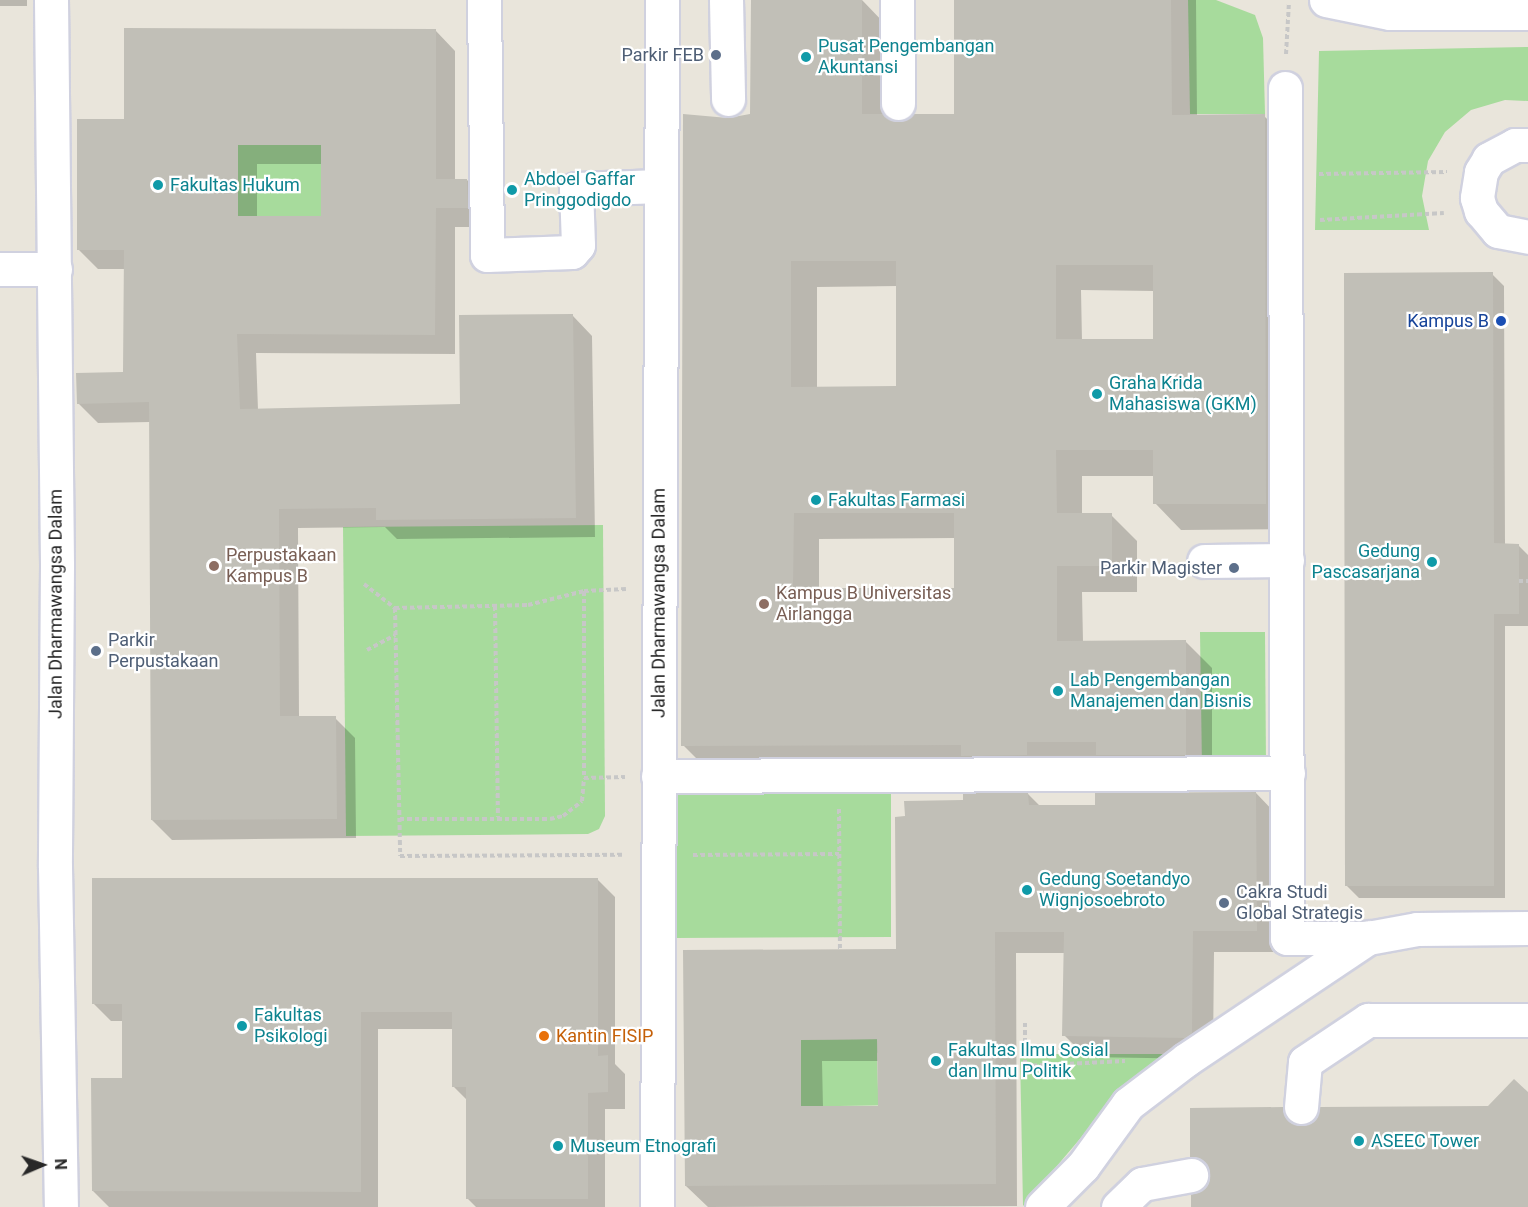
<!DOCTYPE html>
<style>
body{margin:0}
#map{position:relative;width:1528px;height:1207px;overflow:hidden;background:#e9e5db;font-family:Roboto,sans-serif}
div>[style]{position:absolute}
.green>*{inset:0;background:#a7db9c}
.shadow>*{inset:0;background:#0003}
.building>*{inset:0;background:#c1bfb7}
.path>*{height:4px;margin-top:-2px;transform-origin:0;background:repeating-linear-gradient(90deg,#c7c7c7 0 4.5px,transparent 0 7.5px)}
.roads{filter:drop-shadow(2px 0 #d0d1df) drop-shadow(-2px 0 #d0d1df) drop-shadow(0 2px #d0d1df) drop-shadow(0 -2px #d0d1df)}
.minor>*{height:33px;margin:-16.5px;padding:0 16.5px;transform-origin:16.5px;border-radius:16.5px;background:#fff}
.dots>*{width:16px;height:16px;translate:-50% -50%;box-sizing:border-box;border:3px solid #fff;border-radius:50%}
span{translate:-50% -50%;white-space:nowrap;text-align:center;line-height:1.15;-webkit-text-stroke:4.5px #fff;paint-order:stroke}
.culture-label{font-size:18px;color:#0d838f}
.left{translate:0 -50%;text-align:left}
.right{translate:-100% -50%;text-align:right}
.service-label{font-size:18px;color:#4e5e75}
.transit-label{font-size:18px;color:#164399}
.education-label{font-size:18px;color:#785e54}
.street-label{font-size:18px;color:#282828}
.food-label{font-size:18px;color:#c56008}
.north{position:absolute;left:12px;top:1135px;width:60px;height:60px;-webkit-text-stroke:4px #fff;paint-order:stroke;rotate:88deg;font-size:16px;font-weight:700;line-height:24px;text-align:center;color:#282828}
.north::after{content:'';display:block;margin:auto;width:21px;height:27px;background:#282828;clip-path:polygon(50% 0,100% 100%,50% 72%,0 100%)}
</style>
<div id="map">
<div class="green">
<div style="clip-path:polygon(1188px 0,1216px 0,1255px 15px,1263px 38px,1265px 114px,1190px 114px)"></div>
<div style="clip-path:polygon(1528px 47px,1528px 101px,1505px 100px,1471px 110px,1445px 132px,1428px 161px,1422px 196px,1429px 230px,1315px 230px,1319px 51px)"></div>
<div style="clip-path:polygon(238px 145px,321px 145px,321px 216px,238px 216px)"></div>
<div style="clip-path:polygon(603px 525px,605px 816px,599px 829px,588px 834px,346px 836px,343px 527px)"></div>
<div style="clip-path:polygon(1200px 632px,1265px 632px,1266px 766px,1202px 767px)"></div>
<div style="clip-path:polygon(891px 786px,891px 937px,675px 938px,675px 787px)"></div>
<div style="clip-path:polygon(906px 1039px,877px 1053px,878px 1090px,906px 1105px,772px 1107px,771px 1091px,801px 1091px,801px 1053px,771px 1040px)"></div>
<div style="clip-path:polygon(1020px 1054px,1176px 1054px,1123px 1088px,1023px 1206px)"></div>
</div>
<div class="shadow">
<div style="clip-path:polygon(0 0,27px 0,27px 6px,0 6px)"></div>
<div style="clip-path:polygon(evenodd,752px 0,862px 0,887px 26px,888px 118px,898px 123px,955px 115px,955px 0,1196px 0,1197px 116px,1264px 116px,1291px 142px,1292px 529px,1181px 530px,1155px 503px,1155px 476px,1082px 476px,1082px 514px,1111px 515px,1137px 541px,1137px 592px,1082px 592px,1083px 642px,1186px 642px,1212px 668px,1212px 780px,709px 771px,683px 745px,728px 119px,752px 116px,752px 0,898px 286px,898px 388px,817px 388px,817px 287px,898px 286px,752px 0,1081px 290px,1154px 291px,1154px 341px,1082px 341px,1081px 290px,752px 0,955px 538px,955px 590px,819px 589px,819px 539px,955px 538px)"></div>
<div style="clip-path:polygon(evenodd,436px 31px,455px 51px,455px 180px,467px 180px,487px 200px,487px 227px,455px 227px,455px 354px,256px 353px,258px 410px,462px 405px,573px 316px,592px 336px,595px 537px,397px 539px,385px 527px,298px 528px,299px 718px,335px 718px,355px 738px,356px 838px,172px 840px,152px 820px,150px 422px,98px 423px,78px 403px,125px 373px,126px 269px,98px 269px,78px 249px,126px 121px,436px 31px,257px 164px,322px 164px,322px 218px,257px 218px,257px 164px)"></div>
<div style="clip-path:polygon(1492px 274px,1504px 286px,1505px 545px,1518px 545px,1528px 555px,1528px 626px,1505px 626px,1505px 898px,1359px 898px,1346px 885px)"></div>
<div style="clip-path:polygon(evenodd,1256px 793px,1277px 815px,1278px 952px,1214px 952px,1213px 1055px,1207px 1059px,1086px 1057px,1064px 1035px,1065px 953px,1016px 953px,1017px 1206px,708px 1207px,686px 1186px,685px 951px,898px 950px,906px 818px,964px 802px,1028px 794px,1040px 806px,1097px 806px,1256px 793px,822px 1061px,879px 1061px,879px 1107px,823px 1108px,822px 1061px)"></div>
<div style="clip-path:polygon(598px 880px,615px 897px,615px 1064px,625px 1074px,625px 1109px,605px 1109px,605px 1207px,476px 1207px,468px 1199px,468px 1101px,454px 1087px,454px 1029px,378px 1029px,378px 1207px,109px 1207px,93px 1191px,124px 1079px,124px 1021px,111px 1021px,93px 1003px)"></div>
<div style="clip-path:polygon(1528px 1094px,1528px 1207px,1192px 1207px,1210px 1174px,1192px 1156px,1282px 1109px,1300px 1127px,1489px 1108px)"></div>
</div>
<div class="building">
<div style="clip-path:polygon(evenodd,751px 0,862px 0,862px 114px,883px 114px,898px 122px,913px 114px,954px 114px,954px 0,1171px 0,1172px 115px,1265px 114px,1266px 504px,1153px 504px,1153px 450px,1056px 450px,1057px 513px,1112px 513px,1112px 566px,1057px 566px,1057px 641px,1186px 640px,1186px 755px,1096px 755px,1096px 742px,1027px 742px,1027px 755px,961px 756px,961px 745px,681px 746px,683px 114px,728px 118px,750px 114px,751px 0,791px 261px,896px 261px,896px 386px,791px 387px,791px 261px,751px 0,1056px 265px,1153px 265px,1153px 339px,1056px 339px,1056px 265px,751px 0,794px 513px,954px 513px,954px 588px,793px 588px,794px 513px)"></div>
<div style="clip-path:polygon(evenodd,124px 28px,436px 29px,436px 179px,467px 179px,468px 208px,436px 208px,435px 335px,237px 334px,240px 409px,460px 404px,459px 315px,573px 314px,576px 518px,376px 520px,376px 508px,279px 509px,280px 716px,336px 716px,337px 819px,151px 820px,149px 402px,77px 404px,76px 373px,123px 372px,124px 250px,77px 250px,77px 119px,124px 119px,124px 28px,238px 145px,321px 145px,321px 216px,238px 216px,238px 145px)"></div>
<div style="clip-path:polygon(1493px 272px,1494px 543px,1519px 544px,1519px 614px,1494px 614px,1494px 886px,1345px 886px,1344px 273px)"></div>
<div style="clip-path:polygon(evenodd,1256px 792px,1257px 931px,1193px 931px,1192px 1033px,1185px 1038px,1062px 1036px,1064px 932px,995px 932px,996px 1184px,685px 1186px,683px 950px,896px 949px,895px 817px,905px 816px,904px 801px,963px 800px,963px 793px,1028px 793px,1029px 805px,1095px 805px,1095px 793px,1256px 792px,877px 1039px,878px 1106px,801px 1106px,801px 1040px,877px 1039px)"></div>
<div style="clip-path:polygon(92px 878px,598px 878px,598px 1056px,608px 1055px,608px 1092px,588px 1093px,588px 1199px,466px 1199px,466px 1087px,452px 1087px,452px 1012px,361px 1012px,361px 1192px,92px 1191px,91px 1078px,122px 1078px,122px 1004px,92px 1004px)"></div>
<div style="clip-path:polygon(1514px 1079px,1528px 1092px,1528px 1207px,1191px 1207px,1191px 1194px,1204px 1189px,1209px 1172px,1205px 1162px,1190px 1157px,1190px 1108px,1283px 1107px,1290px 1122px,1300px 1126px,1316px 1118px,1320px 1107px,1488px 1106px)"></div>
</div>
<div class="path">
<div style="left:1286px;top:54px;width:52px;rotate:-86.7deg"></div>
<div style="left:1319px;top:174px;width:128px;rotate:-0.9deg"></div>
<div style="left:1320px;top:220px;width:124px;rotate:-3.2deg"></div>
<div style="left:1519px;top:581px;width:9px"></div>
<div style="left:364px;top:584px;width:39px;rotate:38deg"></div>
<div style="left:395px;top:608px;width:133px;rotate:-1.3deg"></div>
<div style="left:528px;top:605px;width:58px;rotate:-14deg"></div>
<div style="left:584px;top:591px;width:42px;rotate:-2.7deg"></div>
<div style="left:584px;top:591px;width:187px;rotate:90deg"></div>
<div style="left:495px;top:606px;width:211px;rotate:89.2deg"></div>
<div style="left:395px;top:608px;width:248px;rotate:88.8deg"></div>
<div style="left:400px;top:856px;width:223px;rotate:-0.3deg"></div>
<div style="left:367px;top:650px;width:32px;rotate:-28deg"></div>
<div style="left:839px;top:809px;width:140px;rotate:89.6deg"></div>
<div style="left:400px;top:819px;width:150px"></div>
<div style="left:550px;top:819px;width:13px;rotate:-13deg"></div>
<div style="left:563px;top:816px;width:24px;rotate:-38deg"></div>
<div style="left:582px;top:801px;width:23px;rotate:-85deg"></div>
<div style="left:584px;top:778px;width:41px;rotate:-1.4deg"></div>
<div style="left:693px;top:855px;width:146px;rotate:-0.4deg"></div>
<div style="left:1025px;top:1023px;width:43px;rotate:90deg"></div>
<div style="left:1025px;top:1066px;width:100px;rotate:-2.9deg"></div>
</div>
<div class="roads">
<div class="minor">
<div style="left:51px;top:0;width:565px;rotate:89.39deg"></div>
<div style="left:57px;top:565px;width:302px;rotate:90.4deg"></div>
<div style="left:55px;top:867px;width:340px;rotate:89deg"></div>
<div style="left:484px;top:0;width:255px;rotate:89.3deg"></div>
<div style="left:487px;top:255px;width:85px;rotate:-2deg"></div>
<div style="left:572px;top:252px;width:9px;rotate:-49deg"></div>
<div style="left:578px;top:245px;width:56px;rotate:-92deg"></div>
<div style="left:576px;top:189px;width:84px;rotate:-2deg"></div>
<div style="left:726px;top:0;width:99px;rotate:88.8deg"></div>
<div style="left:897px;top:0;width:103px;rotate:89.4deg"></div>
<div style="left:1326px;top:0;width:65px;rotate:11.5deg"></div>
<div style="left:1390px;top:13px;width:138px"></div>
<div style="left:1285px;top:88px;width:850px;rotate:89.87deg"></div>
<div style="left:1287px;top:938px;width:81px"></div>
<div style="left:1368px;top:938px;width:50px;rotate:-10.4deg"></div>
<div style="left:1417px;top:929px;width:111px;rotate:-0.5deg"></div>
<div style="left:1528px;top:145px;width:13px;rotate:180deg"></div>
<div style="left:1515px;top:145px;width:30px;rotate:152deg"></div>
<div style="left:1489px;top:159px;width:15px;rotate:122deg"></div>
<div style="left:1481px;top:172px;width:26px;rotate:99deg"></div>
<div style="left:1477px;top:198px;width:14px;rotate:73deg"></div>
<div style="left:1481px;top:211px;width:26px;rotate:50deg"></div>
<div style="left:1498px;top:231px;width:31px;rotate:11deg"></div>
<div style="left:0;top:269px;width:55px"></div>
<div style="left:1204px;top:561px;width:83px;rotate:-0.7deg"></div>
<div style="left:658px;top:776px;width:630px;rotate:-0.27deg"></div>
<div style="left:1301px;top:1107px;width:45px;rotate:-84.9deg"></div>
<div style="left:1305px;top:1062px;width:76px;rotate:-33.7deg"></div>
<div style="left:1368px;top:1020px;width:160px"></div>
<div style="left:657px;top:1207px;width:1207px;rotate:-89.76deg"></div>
<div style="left:1042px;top:1207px;width:58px;rotate:-45deg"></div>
<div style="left:1083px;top:1166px;width:77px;rotate:-54deg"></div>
<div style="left:1128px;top:1104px;width:74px;rotate:-37.3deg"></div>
<div style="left:1187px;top:1059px;width:219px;rotate:-33.8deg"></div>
<div style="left:1118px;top:1207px;width:33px;rotate:-44deg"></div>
<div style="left:1142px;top:1184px;width:50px;rotate:-10.4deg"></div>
</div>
</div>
<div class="dots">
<div style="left:716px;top:55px;background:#5c6f8a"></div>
<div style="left:806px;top:57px;background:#0f9aa8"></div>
<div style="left:158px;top:185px;background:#0f9aa8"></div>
<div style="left:512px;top:190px;background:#0f9aa8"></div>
<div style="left:1501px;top:321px;background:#1a4fb4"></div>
<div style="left:1097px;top:394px;background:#0f9aa8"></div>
<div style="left:816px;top:500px;background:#0f9aa8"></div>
<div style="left:1432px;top:562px;background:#0f9aa8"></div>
<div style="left:214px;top:566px;background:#8d6e63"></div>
<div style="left:1234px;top:568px;background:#5c6f8a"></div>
<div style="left:764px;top:604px;background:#8d6e63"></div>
<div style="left:96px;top:651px;background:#5c6f8a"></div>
<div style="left:1058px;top:691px;background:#0f9aa8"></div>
<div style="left:1027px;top:890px;background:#0f9aa8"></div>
<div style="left:1224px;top:903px;background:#5c6f8a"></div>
<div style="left:242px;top:1026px;background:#0f9aa8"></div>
<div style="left:544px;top:1036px;background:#e8710a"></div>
<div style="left:936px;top:1061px;background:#0f9aa8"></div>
<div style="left:1359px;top:1141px;background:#0f9aa8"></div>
<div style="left:558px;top:1146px;background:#0f9aa8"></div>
</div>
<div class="culture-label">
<span class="left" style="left:818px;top:57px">Pusat Pengembangan<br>Akuntansi</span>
<span class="left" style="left:524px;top:190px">Abdoel Gaffar<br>Pringgodigdo</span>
<span class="left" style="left:170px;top:185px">Fakultas Hukum</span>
<span class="left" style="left:1109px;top:394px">Graha Krida<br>Mahasiswa (GKM)</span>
<span class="left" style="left:828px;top:500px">Fakultas Farmasi</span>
<span class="right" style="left:1420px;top:562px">Gedung<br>Pascasarjana</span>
<span class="left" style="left:1070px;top:691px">Lab Pengembangan<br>Manajemen dan Bisnis</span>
<span class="left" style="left:1039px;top:890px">Gedung Soetandyo<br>Wignjosoebroto</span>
<span class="left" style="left:254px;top:1026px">Fakultas<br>Psikologi</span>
<span class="left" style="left:948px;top:1061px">Fakultas Ilmu Sosial<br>dan Ilmu Politik</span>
<span class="left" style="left:1371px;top:1141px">ASEEC Tower</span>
<span class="left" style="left:570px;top:1146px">Museum Etnografi</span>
</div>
<div class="service-label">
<span class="right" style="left:704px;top:55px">Parkir FEB</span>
<span class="right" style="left:1222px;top:568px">Parkir Magister</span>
<span class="left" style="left:108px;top:651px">Parkir<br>Perpustakaan</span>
<span class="left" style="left:1236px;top:903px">Cakra Studi<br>Global Strategis</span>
</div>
<div class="transit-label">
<span class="right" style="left:1489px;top:321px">Kampus B</span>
</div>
<div class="education-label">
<span class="left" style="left:226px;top:566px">Perpustakaan<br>Kampus B</span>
<span class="left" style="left:776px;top:604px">Kampus B Universitas<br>Airlangga</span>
</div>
<div class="street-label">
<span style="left:659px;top:603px;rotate:-90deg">Jalan Dharmawangsa Dalam</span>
<span style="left:56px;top:604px;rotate:-90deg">Jalan Dharmawangsa Dalam</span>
</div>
<div class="food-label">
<span class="left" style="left:556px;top:1036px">Kantin FISIP</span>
</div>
<div class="north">N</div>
</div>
